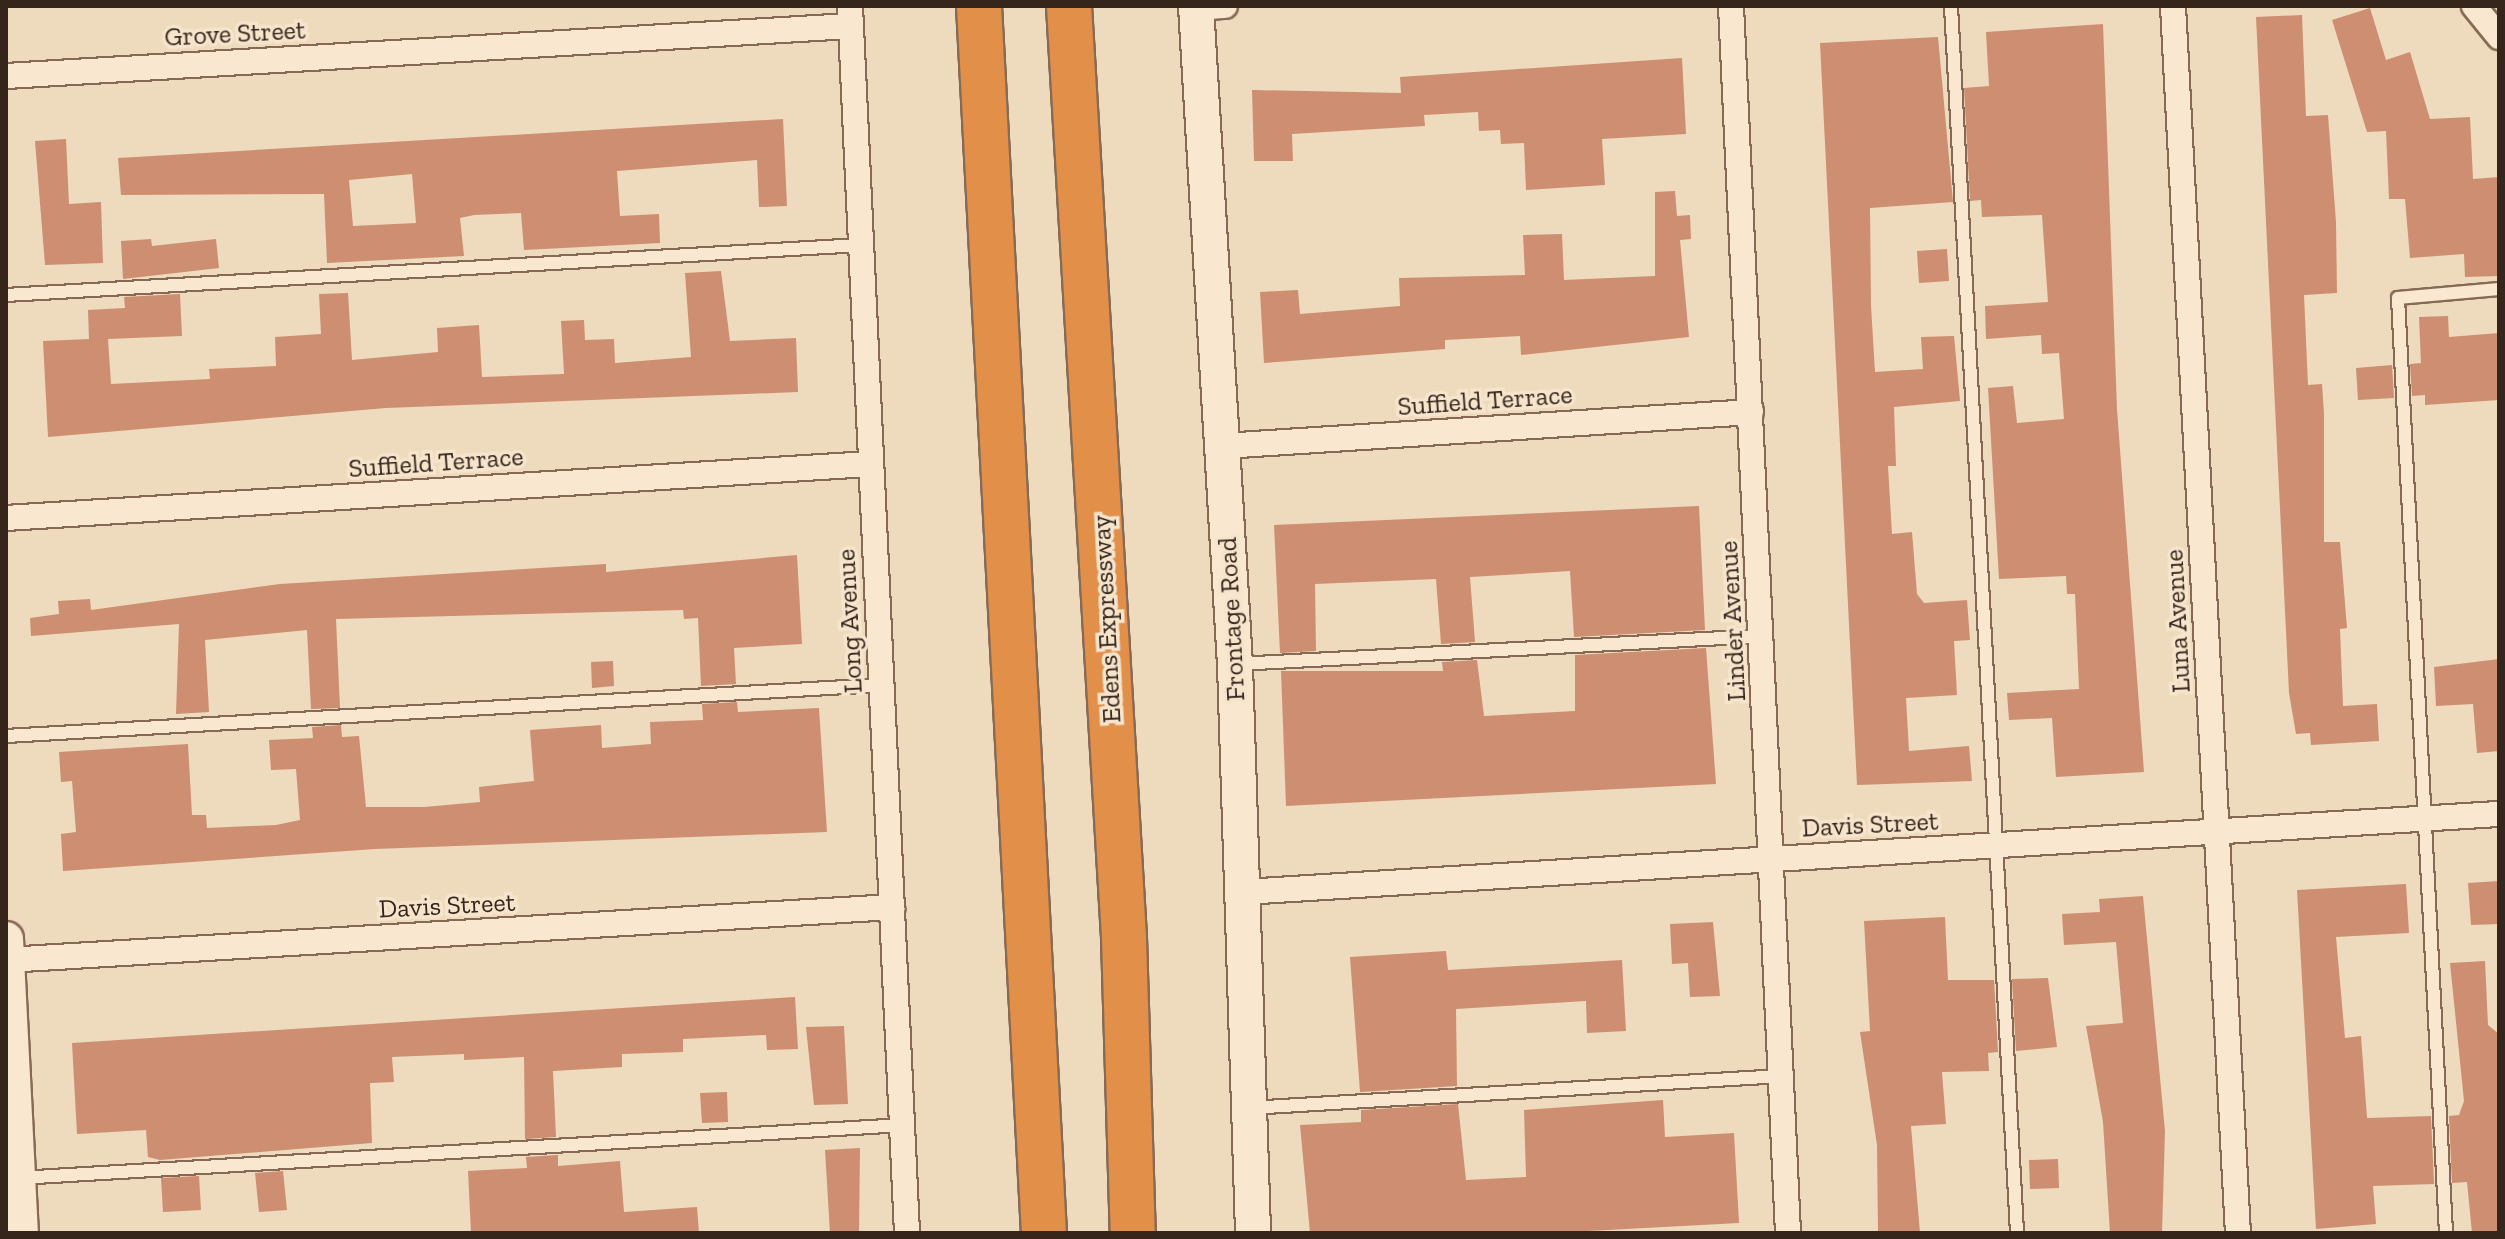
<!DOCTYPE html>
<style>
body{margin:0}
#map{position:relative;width:2505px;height:1239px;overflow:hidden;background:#eedabc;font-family:"Zilla Slab",serif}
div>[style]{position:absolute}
.building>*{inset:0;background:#cd8e71}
.roads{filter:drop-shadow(2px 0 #866a56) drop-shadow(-2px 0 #866a56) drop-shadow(0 2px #866a56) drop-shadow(0 -2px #866a56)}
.lane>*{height:12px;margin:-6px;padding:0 6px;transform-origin:6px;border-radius:6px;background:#f9e8cf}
.street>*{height:24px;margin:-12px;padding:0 12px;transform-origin:12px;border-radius:12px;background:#f9e8cf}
.secondary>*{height:34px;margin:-17px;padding:0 17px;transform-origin:17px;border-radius:17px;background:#f9e8cf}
.highway>*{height:44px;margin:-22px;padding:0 22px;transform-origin:22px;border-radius:22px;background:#e18f49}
span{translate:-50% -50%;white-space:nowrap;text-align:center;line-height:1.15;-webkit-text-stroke:7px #f6e5cc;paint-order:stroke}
.street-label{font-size:26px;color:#35251b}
.frame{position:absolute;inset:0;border:8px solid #35251b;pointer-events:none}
</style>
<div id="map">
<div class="building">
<div style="clip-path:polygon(2370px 8px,2386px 60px,2410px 52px,2430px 119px,2470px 117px,2473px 179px,2499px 177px,2499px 276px,2465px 277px,2464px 254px,2410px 258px,2405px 199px,2389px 199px,2386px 131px,2367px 132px,2332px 20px)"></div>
<div style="clip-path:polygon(2302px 15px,2306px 116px,2328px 115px,2336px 222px,2337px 293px,2304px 295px,2308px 385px,2322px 384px,2324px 414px,2324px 542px,2340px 542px,2347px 628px,2340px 629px,2343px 706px,2377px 704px,2379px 741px,2311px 745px,2310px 733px,2296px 734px,2289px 693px,2256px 17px)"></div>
<div style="clip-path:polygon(2103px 24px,2117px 409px,2144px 772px,2056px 777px,2052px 718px,2009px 720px,2007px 693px,2079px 689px,2075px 594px,2067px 594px,2066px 576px,1999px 579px,1988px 388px,2013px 386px,2017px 423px,2064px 419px,2059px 353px,2042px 354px,2041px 335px,1986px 339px,1985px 306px,2048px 302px,2042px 215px,1982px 217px,1981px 200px,1970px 201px,1964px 88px,1989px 86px,1986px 32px)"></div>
<div style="clip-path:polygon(1938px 37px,1953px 202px,1870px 208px,1871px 306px,1875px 372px,1923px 369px,1921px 337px,1954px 336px,1960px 401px,1894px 407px,1896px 466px,1888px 466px,1892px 534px,1912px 532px,1917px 594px,1924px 603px,1967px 600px,1970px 640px,1954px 641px,1957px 695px,1906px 698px,1909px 751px,1969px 746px,1972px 781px,1857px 785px,1820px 43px)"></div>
<div style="clip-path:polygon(1682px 58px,1686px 134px,1602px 139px,1605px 185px,1526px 190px,1524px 143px,1501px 144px,1500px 130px,1479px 131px,1478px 112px,1424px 115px,1425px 126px,1292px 134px,1293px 161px,1254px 161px,1252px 90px,1401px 93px,1400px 77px)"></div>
<div style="clip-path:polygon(evenodd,783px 119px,787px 206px,759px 207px,757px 160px,617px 171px,620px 216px,659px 214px,660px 243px,524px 250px,521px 213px,474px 215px,460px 218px,464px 256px,327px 263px,324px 194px,121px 195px,118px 158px,783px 119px,412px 174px,416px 223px,353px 226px,349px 180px,412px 174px)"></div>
<div style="clip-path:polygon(66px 139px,69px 204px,101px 202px,103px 263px,45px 265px,35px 141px)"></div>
<div style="clip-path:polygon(1675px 191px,1677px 216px,1690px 215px,1691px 239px,1680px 240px,1689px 337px,1521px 355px,1520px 336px,1445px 340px,1445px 349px,1264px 363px,1260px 292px,1298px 290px,1300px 314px,1400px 306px,1399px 278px,1525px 275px,1523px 235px,1562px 234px,1564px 280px,1655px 276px,1655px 192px)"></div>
<div style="clip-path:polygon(151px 239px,152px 246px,216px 239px,219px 268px,123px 279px,121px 241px)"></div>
<div style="clip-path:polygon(1947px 249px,1949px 281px,1919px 283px,1917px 251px)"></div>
<div style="clip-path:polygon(721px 271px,730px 341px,796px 338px,798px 392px,386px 408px,48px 437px,43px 341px,89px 339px,88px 310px,125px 308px,124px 297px,180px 294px,182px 336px,108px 339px,111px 384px,210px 379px,209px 369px,276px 366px,275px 337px,321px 334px,319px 294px,348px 293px,352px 360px,438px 352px,437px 328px,479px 325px,482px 377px,564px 374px,561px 321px,584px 320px,585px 340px,614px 339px,615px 363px,691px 357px,685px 273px)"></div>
<div style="clip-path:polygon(2448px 316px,2449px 337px,2499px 333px,2499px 400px,2425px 405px,2425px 395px,2412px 396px,2410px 364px,2421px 363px,2419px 317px)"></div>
<div style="clip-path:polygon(2392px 365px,2394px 398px,2358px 400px,2356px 368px)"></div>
<div style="clip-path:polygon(1699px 506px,1705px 630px,1574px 637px,1570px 571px,1470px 577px,1475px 642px,1441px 644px,1436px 579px,1315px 584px,1316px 651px,1280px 653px,1274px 525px)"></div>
<div style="clip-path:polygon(797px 555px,802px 644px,734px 648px,736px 684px,701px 686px,698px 618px,684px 619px,683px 610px,336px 619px,340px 708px,311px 709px,307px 630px,205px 640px,209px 712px,176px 714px,179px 624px,31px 636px,30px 618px,59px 614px,58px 601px,90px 599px,91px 610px,280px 584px,606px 564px,606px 572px)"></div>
<div style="clip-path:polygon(1706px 648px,1716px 784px,1286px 806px,1281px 671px,1443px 671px,1442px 662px,1477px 660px,1484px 716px,1575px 711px,1575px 655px)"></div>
<div style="clip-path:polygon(2499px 659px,2499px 751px,2477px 753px,2473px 704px,2436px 706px,2434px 667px)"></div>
<div style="clip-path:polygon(613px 661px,614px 686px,592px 688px,591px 662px)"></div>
<div style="clip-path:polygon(737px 702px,738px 712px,819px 708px,827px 832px,375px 849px,63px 871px,61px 834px,76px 832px,72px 781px,61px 782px,59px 752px,188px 744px,192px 815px,206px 815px,207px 828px,276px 825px,300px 820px,296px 769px,271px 770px,269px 740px,313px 738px,312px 727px,341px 725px,342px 737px,359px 736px,366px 807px,424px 807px,480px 802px,479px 787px,534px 781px,530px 730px,601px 725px,602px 748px,651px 744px,650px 722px,703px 720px,702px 704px)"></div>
<div style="clip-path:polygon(2499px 881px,2499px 924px,2471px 925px,2468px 883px)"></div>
<div style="clip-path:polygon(2406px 884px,2409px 933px,2336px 937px,2345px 1038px,2361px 1036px,2367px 1118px,2431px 1116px,2434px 1184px,2373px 1186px,2376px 1224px,2316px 1229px,2297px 890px)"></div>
<div style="clip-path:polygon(2143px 896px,2165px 1131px,2162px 1233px,2110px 1233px,2103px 1122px,2086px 1026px,2123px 1023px,2116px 942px,2064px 945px,2062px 914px,2100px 912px,2099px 899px)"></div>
<div style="clip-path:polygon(1945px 917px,1948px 980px,1994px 980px,1998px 1052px,1988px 1053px,1989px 1071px,1942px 1072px,1946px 1124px,1911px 1126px,1920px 1233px,1878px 1233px,1877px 1145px,1860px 1032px,1870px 1031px,1864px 921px)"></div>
<div style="clip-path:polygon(1713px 922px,1720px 996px,1690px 997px,1688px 963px,1672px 964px,1670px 924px)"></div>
<div style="clip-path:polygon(1446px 951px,1448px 970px,1622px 960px,1626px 1031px,1587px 1033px,1586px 1001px,1456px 1009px,1457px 1086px,1360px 1092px,1350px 957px)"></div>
<div style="clip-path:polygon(2485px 961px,2488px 1025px,2499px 1034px,2499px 1233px,2472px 1233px,2467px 1182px,2452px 1183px,2449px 1116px,2459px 1115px,2464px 1101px,2450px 963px)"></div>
<div style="clip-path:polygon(2048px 978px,2057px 1047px,2016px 1051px,2012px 979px)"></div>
<div style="clip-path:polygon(795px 997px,798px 1049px,767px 1050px,766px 1035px,683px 1039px,683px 1052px,622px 1054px,622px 1067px,553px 1071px,556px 1137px,525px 1139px,524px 1057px,464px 1060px,464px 1054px,392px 1057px,394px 1082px,370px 1083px,372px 1143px,160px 1160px,148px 1157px,146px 1130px,77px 1134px,72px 1043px)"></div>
<div style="clip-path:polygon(844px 1026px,848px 1104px,814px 1105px,806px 1027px)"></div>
<div style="clip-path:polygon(727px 1092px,728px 1122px,702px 1123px,700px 1093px)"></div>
<div style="clip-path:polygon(1663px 1100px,1665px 1137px,1734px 1133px,1739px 1223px,1551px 1233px,1310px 1233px,1300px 1125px,1361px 1122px,1361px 1110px,1458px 1104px,1466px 1180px,1526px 1177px,1524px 1110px)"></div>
<div style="clip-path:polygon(860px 1148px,859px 1233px,830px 1233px,825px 1150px)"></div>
<div style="clip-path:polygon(558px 1155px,558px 1166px,620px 1161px,624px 1212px,697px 1207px,699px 1233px,471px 1233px,468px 1171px,527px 1168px,526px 1157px)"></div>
<div style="clip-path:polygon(2058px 1159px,2059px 1188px,2030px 1189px,2029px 1160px)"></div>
<div style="clip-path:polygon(283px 1171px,287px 1210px,259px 1212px,255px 1173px)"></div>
<div style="clip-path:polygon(199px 1176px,201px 1210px,163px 1212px,161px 1178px)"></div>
</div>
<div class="roads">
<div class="lane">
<div style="left:1951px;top:6px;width:1229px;rotate:86.92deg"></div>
<div style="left:6px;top:295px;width:856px;rotate:-3.35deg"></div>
<div style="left:1237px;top:664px;width:525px;rotate:-3.06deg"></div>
<div style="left:6px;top:736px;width:876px;rotate:-3.34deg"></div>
<div style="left:1249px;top:1108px;width:533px;rotate:-3.44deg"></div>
<div style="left:19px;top:1178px;width:885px;rotate:-3.43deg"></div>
<div style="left:2446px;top:1233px;width:936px;rotate:-92.94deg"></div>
<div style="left:2398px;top:298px;width:101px;rotate:-5.1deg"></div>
</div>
<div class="street">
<div style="left:850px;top:6px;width:1228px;rotate:87.34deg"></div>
<div style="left:1731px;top:6px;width:1228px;rotate:87.34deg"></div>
<div style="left:2173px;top:6px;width:1229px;rotate:86.97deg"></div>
<div style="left:2474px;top:6px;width:40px;rotate:51deg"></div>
<div style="left:1196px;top:8px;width:29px;rotate:-4deg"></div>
<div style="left:6px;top:76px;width:846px;rotate:-3.39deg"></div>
<div style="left:1223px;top:446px;width:529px;rotate:-3.68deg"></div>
<div style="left:6px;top:518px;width:866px;rotate:-3.58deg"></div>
<div style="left:1244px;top:892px;width:1257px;rotate:-3.56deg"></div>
<div style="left:6px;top:960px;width:888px;rotate:-3.42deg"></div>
</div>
<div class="secondary">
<div style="left:1196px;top:6px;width:660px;rotate:86.61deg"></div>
<div style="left:1235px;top:665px;width:568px;rotate:88.18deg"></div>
<div style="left:6px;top:939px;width:294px;rotate:87.1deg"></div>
</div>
<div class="highway">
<div style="left:979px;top:6px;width:1229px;rotate:86.97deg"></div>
<div style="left:1069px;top:6px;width:934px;rotate:86.62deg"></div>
<div style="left:1124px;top:938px;width:295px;rotate:88.3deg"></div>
</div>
</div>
<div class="street-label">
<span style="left:235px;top:34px;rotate:-3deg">Grove Street</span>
<span style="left:1485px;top:401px;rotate:-4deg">Suffield Terrace</span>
<span style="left:436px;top:463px;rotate:-4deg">Suffield Terrace</span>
<span style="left:1107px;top:619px;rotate:-93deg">Edens Expressway</span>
<span style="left:1232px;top:619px;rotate:-93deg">Frontage Road</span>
<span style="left:850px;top:621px;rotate:-93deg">Long Avenue</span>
<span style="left:1733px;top:621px;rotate:-93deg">Linder Avenue</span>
<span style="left:2178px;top:621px;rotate:-93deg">Luna Avenue</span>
<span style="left:1870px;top:825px;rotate:-3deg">Davis Street</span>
<span style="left:447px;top:906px;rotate:-3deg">Davis Street</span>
</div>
<div class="frame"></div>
</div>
